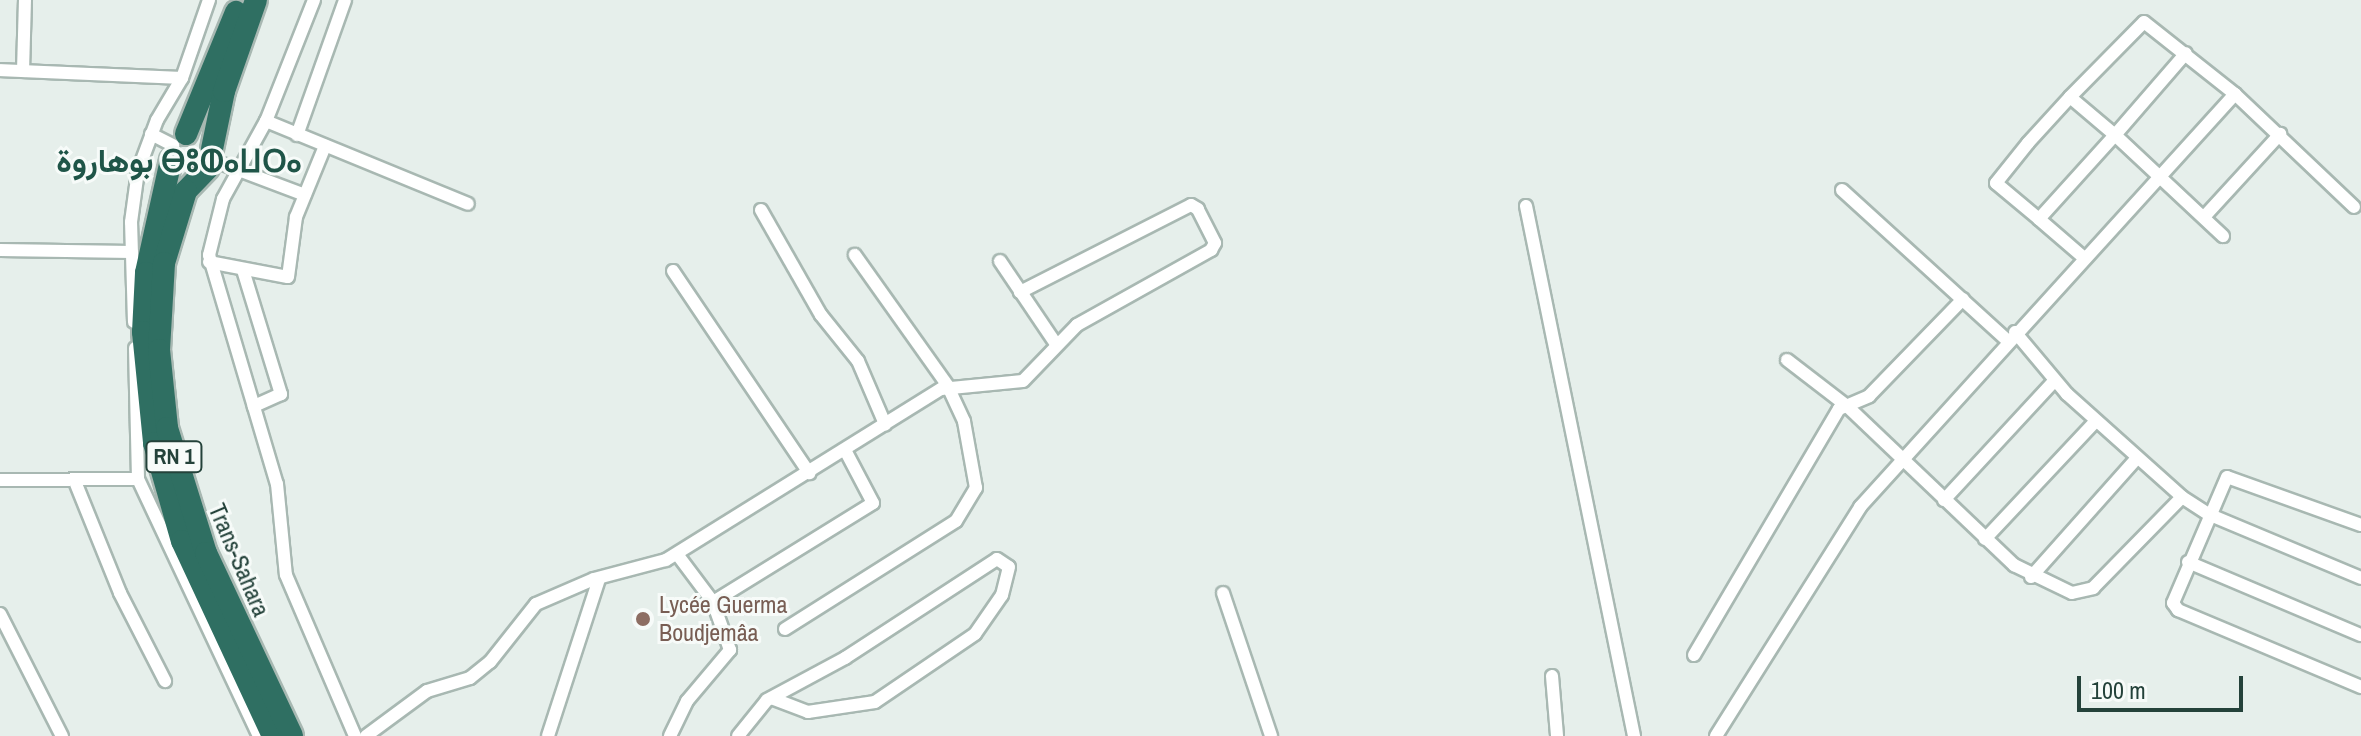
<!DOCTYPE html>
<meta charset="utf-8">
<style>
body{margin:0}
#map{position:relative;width:2361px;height:736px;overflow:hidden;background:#e6efeb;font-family:"Archivo Narrow",Vazirmatn,"Noto Sans Tifinagh",sans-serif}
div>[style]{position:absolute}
.roads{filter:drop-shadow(2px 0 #a8b8b2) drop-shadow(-2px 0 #a8b8b2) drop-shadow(0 2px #a8b8b2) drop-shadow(0 -2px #a8b8b2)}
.street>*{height:12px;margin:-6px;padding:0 6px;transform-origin:6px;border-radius:6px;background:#fff}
.highway>*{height:22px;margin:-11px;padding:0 11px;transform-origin:11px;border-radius:11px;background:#2f6f62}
.dots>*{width:22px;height:22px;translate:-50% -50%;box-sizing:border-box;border:4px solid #f7fbf9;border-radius:50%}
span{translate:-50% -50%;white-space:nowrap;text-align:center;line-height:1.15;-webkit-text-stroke:6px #f7fbf9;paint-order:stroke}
.shield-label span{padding:2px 6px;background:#f7fbf9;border:2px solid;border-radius:6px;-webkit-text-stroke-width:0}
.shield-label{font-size:22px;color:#24423a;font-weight:700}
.street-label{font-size:24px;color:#24423a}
.education-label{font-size:24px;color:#785e54}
.left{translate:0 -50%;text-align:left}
.district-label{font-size:32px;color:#1f5548;font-weight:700}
.scale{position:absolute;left:2077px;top:676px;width:166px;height:36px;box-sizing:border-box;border:4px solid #24423a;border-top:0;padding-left:10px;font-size:24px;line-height:28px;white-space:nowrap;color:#24423a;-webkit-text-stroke:6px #f7fbf9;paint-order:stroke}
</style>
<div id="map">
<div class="roads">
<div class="street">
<div style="left:314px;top:0;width:130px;rotate:111.6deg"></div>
<div style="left:266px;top:121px;width:89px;rotate:118.9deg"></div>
<div style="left:223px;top:199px;width:58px;rotate:104deg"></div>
<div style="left:209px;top:255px;width:239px;rotate:73.5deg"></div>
<div style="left:277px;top:484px;width:91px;rotate:84.4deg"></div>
<div style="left:286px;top:575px;width:175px;rotate:66.8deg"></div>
<div style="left:0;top:70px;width:182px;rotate:2.5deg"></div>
<div style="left:23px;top:71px;width:71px;rotate:-88.4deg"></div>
<div style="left:2070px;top:97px;width:105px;rotate:-45.4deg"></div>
<div style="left:2144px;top:22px;width:116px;rotate:38.4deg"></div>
<div style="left:2235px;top:94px;width:164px;rotate:43.5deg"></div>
<div style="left:266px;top:121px;width:218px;rotate:22.3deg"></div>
<div style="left:151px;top:134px;width:25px;rotate:27deg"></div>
<div style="left:297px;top:135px;width:143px;rotate:-70.4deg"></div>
<div style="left:212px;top:160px;width:99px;rotate:20.6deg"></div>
<div style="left:1842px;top:190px;width:224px;rotate:42.3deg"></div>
<div style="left:1526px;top:206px;width:541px;rotate:78.48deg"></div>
<div style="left:761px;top:210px;width:121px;rotate:60.3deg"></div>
<div style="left:821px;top:315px;width:59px;rotate:51.2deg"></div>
<div style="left:858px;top:361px;width:69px;rotate:66.8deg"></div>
<div style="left:2204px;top:217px;width:113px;rotate:-47.5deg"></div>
<div style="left:2039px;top:219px;width:56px;rotate:-140.1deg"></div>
<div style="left:1996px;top:183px;width:51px;rotate:-51.3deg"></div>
<div style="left:2028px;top:143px;width:62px;rotate:-47.6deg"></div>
<div style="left:2070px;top:97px;width:59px;rotate:40.2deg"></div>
<div style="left:2115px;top:135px;width:108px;rotate:-49.1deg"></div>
<div style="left:0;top:250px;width:132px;rotate:0.9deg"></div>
<div style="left:2083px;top:257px;width:58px;rotate:-139.2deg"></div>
<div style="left:2039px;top:219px;width:113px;rotate:-47.9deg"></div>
<div style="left:2115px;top:135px;width:148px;rotate:43.1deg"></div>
<div style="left:1000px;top:261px;width:100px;rotate:56deg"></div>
<div style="left:209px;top:262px;width:80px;rotate:10.8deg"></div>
<div style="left:288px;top:277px;width:61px;rotate:-82.4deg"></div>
<div style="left:296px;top:217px;width:77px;rotate:-67.8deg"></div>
<div style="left:243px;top:270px;width:130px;rotate:73deg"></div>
<div style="left:281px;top:394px;width:30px;rotate:156deg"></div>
<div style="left:673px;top:271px;width:244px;rotate:56deg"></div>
<div style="left:134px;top:322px;width:100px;rotate:-91.7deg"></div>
<div style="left:131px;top:222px;width:51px;rotate:-82.2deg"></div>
<div style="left:138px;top:171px;width:54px;rotate:-69.6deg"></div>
<div style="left:157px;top:120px;width:49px;rotate:-59.2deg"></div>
<div style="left:182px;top:78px;width:83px;rotate:-70.9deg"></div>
<div style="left:2015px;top:332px;width:81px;rotate:50deg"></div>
<div style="left:2067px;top:394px;width:154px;rotate:41.8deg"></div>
<div style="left:2182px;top:497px;width:31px;rotate:33deg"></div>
<div style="left:2208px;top:514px;width:166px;rotate:22.7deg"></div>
<div style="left:1787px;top:360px;width:76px;rotate:37.5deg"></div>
<div style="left:1847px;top:406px;width:231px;rotate:43.6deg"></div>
<div style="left:2014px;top:565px;width:64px;rotate:25.8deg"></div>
<div style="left:2072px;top:593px;width:22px;rotate:-13deg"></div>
<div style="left:2093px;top:588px;width:127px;rotate:-45.6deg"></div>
<div style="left:74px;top:479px;width:123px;rotate:68deg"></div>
<div style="left:120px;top:593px;width:99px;rotate:62.9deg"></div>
<div style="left:138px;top:479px;width:284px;rotate:64.8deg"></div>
<div style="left:0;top:480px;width:138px;rotate:-0.4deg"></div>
<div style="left:138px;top:479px;width:131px;rotate:-91.3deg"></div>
<div style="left:1944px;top:500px;width:163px;rotate:-47.2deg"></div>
<div style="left:2361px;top:525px;width:142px;rotate:-160.3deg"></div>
<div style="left:2227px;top:477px;width:137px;rotate:113.2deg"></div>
<div style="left:2173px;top:603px;width:9px;rotate:54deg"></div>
<div style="left:2178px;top:610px;width:199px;rotate:22.8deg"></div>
<div style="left:1985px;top:539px;width:162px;rotate:-46.8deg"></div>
<div style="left:2188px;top:562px;width:188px;rotate:22.9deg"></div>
<div style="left:2031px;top:577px;width:158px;rotate:-48.3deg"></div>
<div style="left:1223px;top:593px;width:151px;rotate:71.4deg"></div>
<div style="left:713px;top:602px;width:188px;rotate:-31.7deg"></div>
<div style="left:873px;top:503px;width:60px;rotate:-117.8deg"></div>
<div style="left:0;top:614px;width:137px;rotate:63.1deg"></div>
<div style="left:785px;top:629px;width:202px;rotate:-32.3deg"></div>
<div style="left:956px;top:521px;width:39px;rotate:-59deg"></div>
<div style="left:976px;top:488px;width:68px;rotate:-100.2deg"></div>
<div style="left:964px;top:421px;width:38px;rotate:-115deg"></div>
<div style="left:948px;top:386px;width:161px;rotate:-125.4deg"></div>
<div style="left:1694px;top:655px;width:286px;rotate:-59.5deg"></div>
<div style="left:1839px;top:409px;width:33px;rotate:-23deg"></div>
<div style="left:1869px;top:396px;width:135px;rotate:-45.9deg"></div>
<div style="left:1552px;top:676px;width:60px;rotate:85.2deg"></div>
<div style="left:366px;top:736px;width:76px;rotate:-36.4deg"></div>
<div style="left:427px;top:691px;width:45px;rotate:-16.8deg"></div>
<div style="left:470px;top:678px;width:26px;rotate:-39deg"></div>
<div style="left:490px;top:662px;width:74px;rotate:-51.6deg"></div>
<div style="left:536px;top:604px;width:63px;rotate:-23.3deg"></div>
<div style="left:594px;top:579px;width:74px;rotate:-14.8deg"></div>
<div style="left:666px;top:560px;width:324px;rotate:-31.9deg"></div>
<div style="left:941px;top:389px;width:82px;rotate:-5.6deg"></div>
<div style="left:1023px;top:381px;width:78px;rotate:-46deg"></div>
<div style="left:1077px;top:325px;width:154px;rotate:-29.2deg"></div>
<div style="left:1211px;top:250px;width:8px;rotate:-60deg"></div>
<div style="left:1215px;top:243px;width:38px;rotate:-117deg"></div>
<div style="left:1198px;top:209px;width:8px;rotate:-150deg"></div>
<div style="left:1191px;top:205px;width:192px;rotate:153deg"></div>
<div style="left:548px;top:736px;width:165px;rotate:-72deg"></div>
<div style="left:670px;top:736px;width:39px;rotate:-64deg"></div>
<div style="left:687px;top:701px;width:67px;rotate:-49.9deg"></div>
<div style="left:730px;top:650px;width:51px;rotate:-109.5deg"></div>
<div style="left:713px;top:602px;width:60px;rotate:-126.9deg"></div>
<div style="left:738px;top:736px;width:46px;rotate:-51.1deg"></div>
<div style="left:767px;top:700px;width:89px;rotate:-28.3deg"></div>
<div style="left:845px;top:658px;width:181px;rotate:-33.1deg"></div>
<div style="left:997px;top:559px;width:14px;rotate:34deg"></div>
<div style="left:1009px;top:567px;width:29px;rotate:104deg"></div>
<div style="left:1002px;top:595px;width:47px;rotate:124.7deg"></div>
<div style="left:975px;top:634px;width:121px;rotate:145.8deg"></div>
<div style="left:875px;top:702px;width:68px;rotate:171.5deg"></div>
<div style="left:808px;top:712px;width:39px;rotate:-159deg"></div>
<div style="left:1716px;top:736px;width:271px;rotate:-57.8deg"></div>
<div style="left:1860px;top:507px;width:558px;rotate:-47.76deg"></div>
</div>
<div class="highway">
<div style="left:186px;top:134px;width:132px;rotate:-67.7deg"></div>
<div style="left:212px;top:149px;width:59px;rotate:-78.3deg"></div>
<div style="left:224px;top:91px;width:96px;rotate:-70.6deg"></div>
<div style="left:171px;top:160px;width:116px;rotate:102.5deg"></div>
<div style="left:146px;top:273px;width:59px;rotate:92.9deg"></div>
<div style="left:143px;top:332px;width:112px;rotate:84.3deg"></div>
<div style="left:154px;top:443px;width:102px;rotate:74.1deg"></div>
<div style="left:182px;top:541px;width:215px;rotate:65deg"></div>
<div style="left:208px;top:168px;width:32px;rotate:134deg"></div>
<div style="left:186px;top:191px;width:75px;rotate:107deg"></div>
<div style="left:164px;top:263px;width:87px;rotate:93.3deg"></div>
<div style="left:159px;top:350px;width:78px;rotate:84.1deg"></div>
<div style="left:167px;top:428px;width:131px;rotate:72.7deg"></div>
<div style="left:206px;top:553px;width:202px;rotate:64.8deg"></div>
</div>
</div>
<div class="dots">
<div style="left:643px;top:619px;background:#8d6e63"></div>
</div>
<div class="shield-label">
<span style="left:174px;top:457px">RN 1</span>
</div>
<div class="street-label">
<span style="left:239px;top:560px;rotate:67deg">Trans-Sahara</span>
</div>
<div class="education-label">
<span class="left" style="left:659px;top:619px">Lycée Guerma<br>Boudjemâa</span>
</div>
<div class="district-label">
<span style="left:179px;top:161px">بوهاروة ⴱⵓⵀⴰⵡⵔⴰ</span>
</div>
<div class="scale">100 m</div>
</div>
